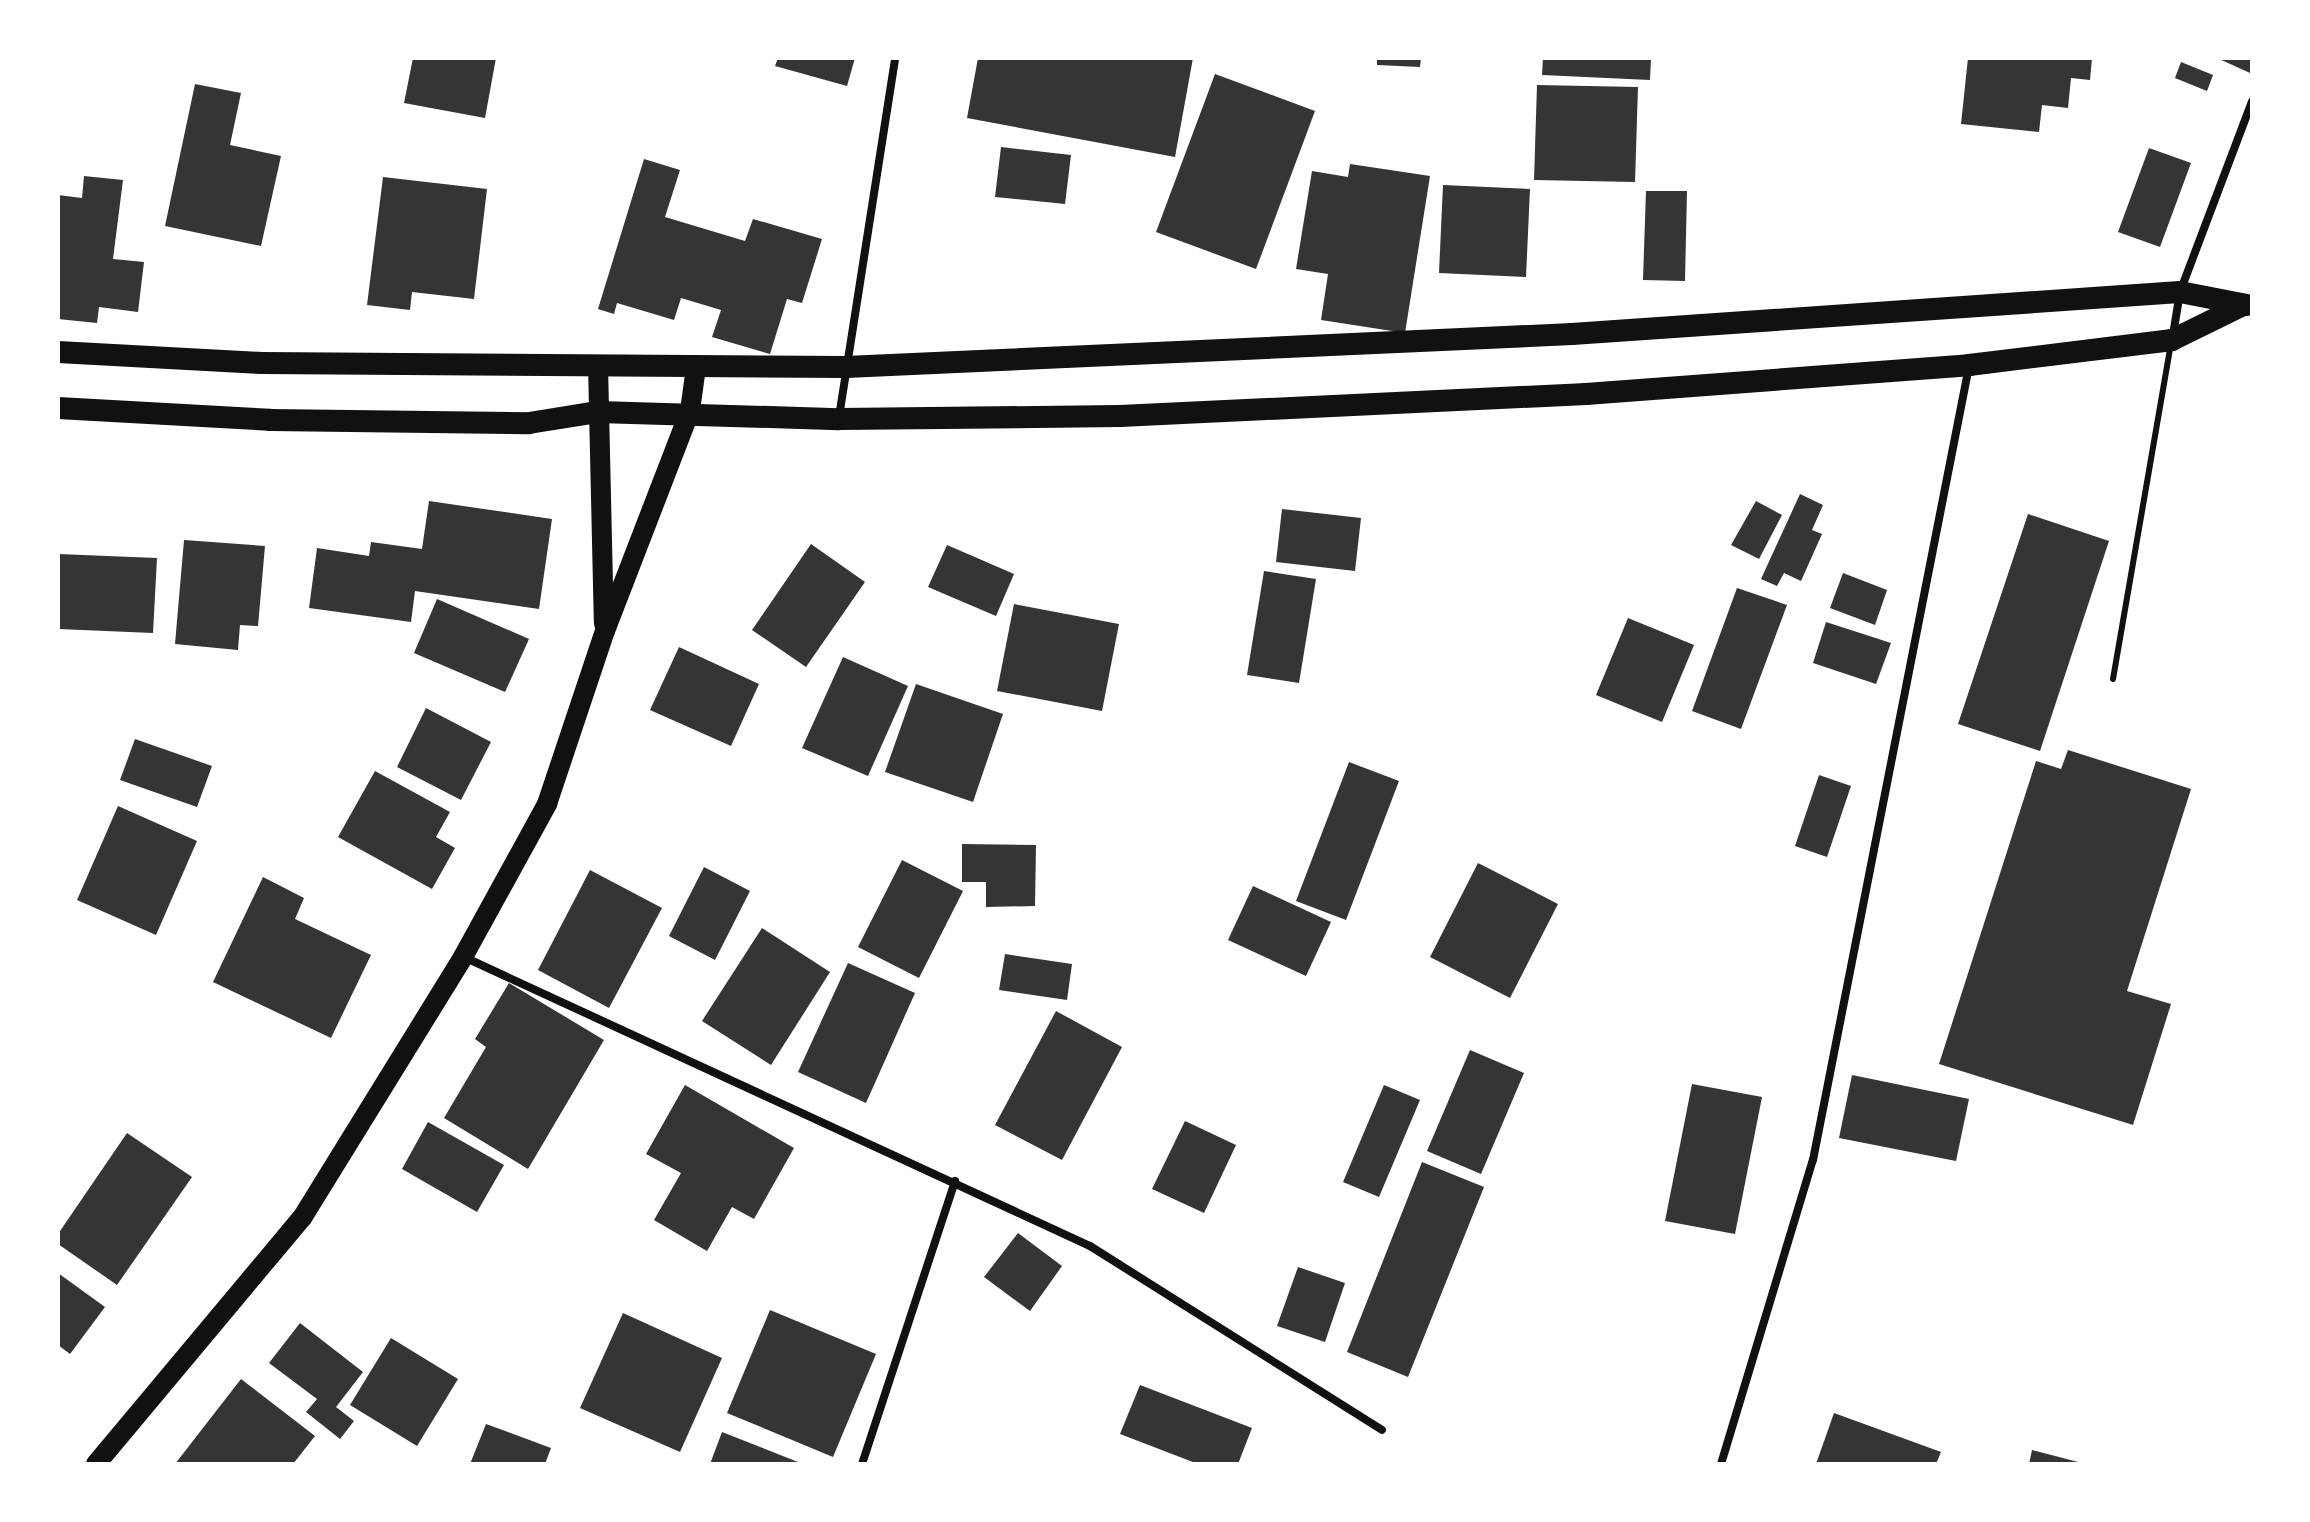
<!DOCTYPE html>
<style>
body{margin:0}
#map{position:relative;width:2310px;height:1522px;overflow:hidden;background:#fff;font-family:Cabin,sans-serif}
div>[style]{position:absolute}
.building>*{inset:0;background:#353535}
.service>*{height:6px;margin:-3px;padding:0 3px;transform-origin:3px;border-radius:3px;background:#111}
.minor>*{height:8px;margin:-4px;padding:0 4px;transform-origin:4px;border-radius:4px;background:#111}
.primary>*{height:20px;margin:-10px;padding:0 10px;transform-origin:10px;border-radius:10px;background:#111}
.trunk>*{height:22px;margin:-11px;padding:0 11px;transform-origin:11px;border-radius:11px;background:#111}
span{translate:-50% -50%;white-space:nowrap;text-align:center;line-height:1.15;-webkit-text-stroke:6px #fff;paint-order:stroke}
.frame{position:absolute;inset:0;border:60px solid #fff;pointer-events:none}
</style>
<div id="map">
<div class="building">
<div style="clip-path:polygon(413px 58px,496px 58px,485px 118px,404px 103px)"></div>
<div style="clip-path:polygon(778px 58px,855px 58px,847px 86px,775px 66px)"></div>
<div style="clip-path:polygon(978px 58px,1193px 58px,1175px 157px,967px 118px)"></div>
<div style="clip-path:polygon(1377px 58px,1421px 58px,1420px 67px,1377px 65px)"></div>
<div style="clip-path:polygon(1543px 58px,1651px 58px,1650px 80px,1542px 75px)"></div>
<div style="clip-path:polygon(1968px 58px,2092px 58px,2090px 80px,2071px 78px,2068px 108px,2042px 105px,2039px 132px,1961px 124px)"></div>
<div style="clip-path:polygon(2217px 58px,2252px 58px,2252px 68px,2250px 73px)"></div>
<div style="clip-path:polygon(2181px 62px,2213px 75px,2207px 91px,2175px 78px)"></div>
<div style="clip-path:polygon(1215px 74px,1315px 111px,1256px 269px,1156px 232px)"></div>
<div style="clip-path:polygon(195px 84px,241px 93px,230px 145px,281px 156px,261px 246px,165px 226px)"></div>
<div style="clip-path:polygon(1537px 85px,1638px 87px,1635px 182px,1534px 180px)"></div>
<div style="clip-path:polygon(1001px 147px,1071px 155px,1065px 204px,995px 197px)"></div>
<div style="clip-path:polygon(2149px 148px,2191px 163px,2160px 247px,2118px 232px)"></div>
<div style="clip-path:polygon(644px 159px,680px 170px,665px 217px,745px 241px,753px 219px,822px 239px,802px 303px,787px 299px,770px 354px,712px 337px,721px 310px,681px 298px,674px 320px,617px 303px,614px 314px,598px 309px)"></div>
<div style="clip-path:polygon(1350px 164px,1430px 176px,1405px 333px,1321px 320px,1328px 274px,1296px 269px,1312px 171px,1348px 177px)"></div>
<div style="clip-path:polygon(84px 176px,123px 180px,113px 259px,144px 262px,138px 312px,99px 307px,97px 323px,58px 319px,58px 195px,82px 198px)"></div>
<div style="clip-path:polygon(383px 177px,487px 189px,474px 299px,412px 292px,410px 310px,367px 305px)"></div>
<div style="clip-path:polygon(1443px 185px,1530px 189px,1526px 277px,1439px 273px)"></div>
<div style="clip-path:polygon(1646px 191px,1687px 191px,1685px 281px,1643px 280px)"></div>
<div style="clip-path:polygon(1800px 494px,1823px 505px,1812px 530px,1822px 534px,1801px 581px,1784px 573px,1777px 586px,1761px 579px)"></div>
<div style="clip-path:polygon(429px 501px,552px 519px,539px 609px,415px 591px,411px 622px,309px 608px,317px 548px,369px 556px,371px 542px,422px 549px)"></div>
<div style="clip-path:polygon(1756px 501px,1782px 515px,1759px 559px,1731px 545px)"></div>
<div style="clip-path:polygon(1282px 509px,1361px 518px,1355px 571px,1276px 562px)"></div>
<div style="clip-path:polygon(2028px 514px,2109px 541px,2040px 751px,1958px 724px)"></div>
<div style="clip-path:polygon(184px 540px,265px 546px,258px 626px,240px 625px,238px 650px,175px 644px)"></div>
<div style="clip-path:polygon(811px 544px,865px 582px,806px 667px,752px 630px)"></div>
<div style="clip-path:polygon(947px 545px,1014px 574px,996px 616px,928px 587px)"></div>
<div style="clip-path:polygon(58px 554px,157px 558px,153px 633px,58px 629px)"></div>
<div style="clip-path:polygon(1264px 571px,1316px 579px,1299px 683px,1247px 675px)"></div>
<div style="clip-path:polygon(1843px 573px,1887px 590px,1875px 625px,1830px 608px)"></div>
<div style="clip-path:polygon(1737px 588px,1787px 605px,1741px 729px,1692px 711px)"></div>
<div style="clip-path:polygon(437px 599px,529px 639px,505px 692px,414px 653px)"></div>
<div style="clip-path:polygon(1014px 604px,1119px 624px,1102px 711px,997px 691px)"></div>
<div style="clip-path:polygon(1628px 618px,1694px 645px,1662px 722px,1596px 695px)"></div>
<div style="clip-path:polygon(1826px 622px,1891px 643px,1876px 684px,1813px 663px)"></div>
<div style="clip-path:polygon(679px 647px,759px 684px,731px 746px,650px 710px)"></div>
<div style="clip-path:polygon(843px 657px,908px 686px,868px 776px,802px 748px)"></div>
<div style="clip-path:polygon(916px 684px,1003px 714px,973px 802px,885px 772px)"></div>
<div style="clip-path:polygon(426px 708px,491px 742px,461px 800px,397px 767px)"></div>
<div style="clip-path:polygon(135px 739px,212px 766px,197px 807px,120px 780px)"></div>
<div style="clip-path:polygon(2068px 750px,2191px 789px,2127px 991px,2171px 1004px,2133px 1125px,1939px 1064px,2036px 761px,2061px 769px)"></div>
<div style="clip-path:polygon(1349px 762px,1399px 781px,1346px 920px,1296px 901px)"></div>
<div style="clip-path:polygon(375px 771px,450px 812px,436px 837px,455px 848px,432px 889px,338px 837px)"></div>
<div style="clip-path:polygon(1819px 775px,1851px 786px,1827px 857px,1795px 846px)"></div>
<div style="clip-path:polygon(118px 806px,197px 841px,156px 935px,77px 900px)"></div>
<div style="clip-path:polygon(962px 844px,1036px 845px,1035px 906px,986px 907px,986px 882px,962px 882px)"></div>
<div style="clip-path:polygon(902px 860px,963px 891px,919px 978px,858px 947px)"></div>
<div style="clip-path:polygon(1478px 863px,1558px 904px,1510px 998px,1430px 957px)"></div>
<div style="clip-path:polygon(704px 867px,750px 891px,715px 960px,669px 936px)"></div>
<div style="clip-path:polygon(590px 870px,662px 908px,609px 1008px,538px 970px)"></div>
<div style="clip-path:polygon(263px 877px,304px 898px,295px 919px,371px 955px,331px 1038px,213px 982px)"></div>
<div style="clip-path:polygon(1253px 886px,1331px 922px,1306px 976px,1228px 940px)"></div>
<div style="clip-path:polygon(762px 928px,830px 972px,771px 1065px,702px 1021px)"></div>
<div style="clip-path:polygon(1005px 954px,1072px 964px,1067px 1000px,999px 990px)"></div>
<div style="clip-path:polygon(848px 963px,915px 993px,866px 1103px,798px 1072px)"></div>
<div style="clip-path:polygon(509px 983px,604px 1040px,528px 1169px,444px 1118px,486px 1047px,475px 1039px)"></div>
<div style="clip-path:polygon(1056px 1011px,1122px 1047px,1062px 1160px,995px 1125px)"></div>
<div style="clip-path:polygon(1470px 1050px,1524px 1073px,1481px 1174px,1427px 1151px)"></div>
<div style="clip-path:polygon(1852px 1075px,1969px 1099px,1956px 1161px,1839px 1138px)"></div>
<div style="clip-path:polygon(1692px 1084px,1762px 1097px,1735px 1234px,1665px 1221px)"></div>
<div style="clip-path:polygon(685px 1085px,794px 1148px,754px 1219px,732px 1207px,707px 1251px,654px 1220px,681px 1173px,646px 1154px)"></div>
<div style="clip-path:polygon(1384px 1085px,1420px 1100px,1379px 1197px,1343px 1182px)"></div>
<div style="clip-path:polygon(1185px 1121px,1236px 1145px,1204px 1213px,1152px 1189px)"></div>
<div style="clip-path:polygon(428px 1122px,504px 1165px,477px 1212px,402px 1169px)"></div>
<div style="clip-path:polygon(127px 1133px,192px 1177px,117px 1285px,58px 1244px,58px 1234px)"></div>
<div style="clip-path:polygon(1422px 1162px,1484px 1187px,1408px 1377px,1347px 1352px)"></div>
<div style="clip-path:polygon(1018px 1233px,1062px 1266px,1030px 1311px,984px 1277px)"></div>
<div style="clip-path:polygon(1298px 1267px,1345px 1283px,1325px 1342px,1277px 1326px)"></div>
<div style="clip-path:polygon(58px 1273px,105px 1307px,70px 1354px,58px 1345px)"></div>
<div style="clip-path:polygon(770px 1310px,876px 1354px,833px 1457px,727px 1413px)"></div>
<div style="clip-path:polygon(623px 1313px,722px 1358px,680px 1452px,580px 1408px)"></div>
<div style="clip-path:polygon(300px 1323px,363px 1372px,336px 1407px,354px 1421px,340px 1439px,306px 1412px,317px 1399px,269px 1363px)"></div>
<div style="clip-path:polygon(391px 1338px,458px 1379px,417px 1446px,350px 1405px)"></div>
<div style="clip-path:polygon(241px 1379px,315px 1436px,293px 1464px,175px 1464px)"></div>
<div style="clip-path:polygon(1140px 1385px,1252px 1428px,1238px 1464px,1198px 1464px,1120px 1434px)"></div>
<div style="clip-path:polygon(1834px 1413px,1941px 1452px,1936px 1464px,1816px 1464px)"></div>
<div style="clip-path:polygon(486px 1424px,551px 1448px,545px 1464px,470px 1464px)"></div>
<div style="clip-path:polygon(722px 1432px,803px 1464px,710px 1464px)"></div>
<div style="clip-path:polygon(2032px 1450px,2082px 1463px,2082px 1464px,2029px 1464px)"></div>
</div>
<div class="service">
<div style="left:2113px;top:679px;width:340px;rotate:-80.2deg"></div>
</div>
<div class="minor">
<div style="left:2173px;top:335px;width:44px;rotate:-80.8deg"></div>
<div style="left:2180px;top:292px;width:204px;rotate:-69.3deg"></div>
<div style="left:839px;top:417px;width:363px;rotate:-81.1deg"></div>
<div style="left:464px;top:957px;width:689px;rotate:24.78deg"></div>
<div style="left:1090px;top:1246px;width:345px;rotate:32.2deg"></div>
<div style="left:862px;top:1464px;width:298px;rotate:-71.8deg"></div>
<div style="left:1721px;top:1464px;width:318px;rotate:-73.2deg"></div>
<div style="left:1813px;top:1160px;width:809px;rotate:-78.88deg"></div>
</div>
<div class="primary">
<div style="left:598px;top:365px;width:258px;rotate:88.7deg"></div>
<div style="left:96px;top:1464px;width:321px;rotate:-50.1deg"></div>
<div style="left:302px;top:1218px;width:307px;rotate:-58.3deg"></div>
<div style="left:463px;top:957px;width:175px;rotate:-61.2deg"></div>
<div style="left:547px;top:804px;width:182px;rotate:-71.5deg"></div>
<div style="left:605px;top:631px;width:236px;rotate:-68.9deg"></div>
<div style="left:690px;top:411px;width:44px;rotate:-82.2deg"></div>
</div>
<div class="trunk">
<div style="left:58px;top:352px;width:204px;rotate:3.1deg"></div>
<div style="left:262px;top:363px;width:584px;rotate:0.39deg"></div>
<div style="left:846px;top:367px;width:727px;rotate:-2.6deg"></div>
<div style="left:1572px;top:334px;width:609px;rotate:-3.95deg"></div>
<div style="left:2180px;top:292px;width:68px;rotate:11deg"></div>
<div style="left:58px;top:408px;width:212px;rotate:3.2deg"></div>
<div style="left:270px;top:420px;width:259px;rotate:0.7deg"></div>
<div style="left:529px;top:423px;width:70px;rotate:-9.1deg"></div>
<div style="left:598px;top:412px;width:241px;rotate:1.7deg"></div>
<div style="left:839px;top:419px;width:281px;rotate:-0.6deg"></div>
<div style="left:1120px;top:416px;width:467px;rotate:-2.7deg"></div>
<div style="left:1586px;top:394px;width:384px;rotate:-4.3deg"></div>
<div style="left:1969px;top:365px;width:205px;rotate:-7deg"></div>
<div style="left:2172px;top:340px;width:79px;rotate:-26.2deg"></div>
</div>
<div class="frame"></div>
</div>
